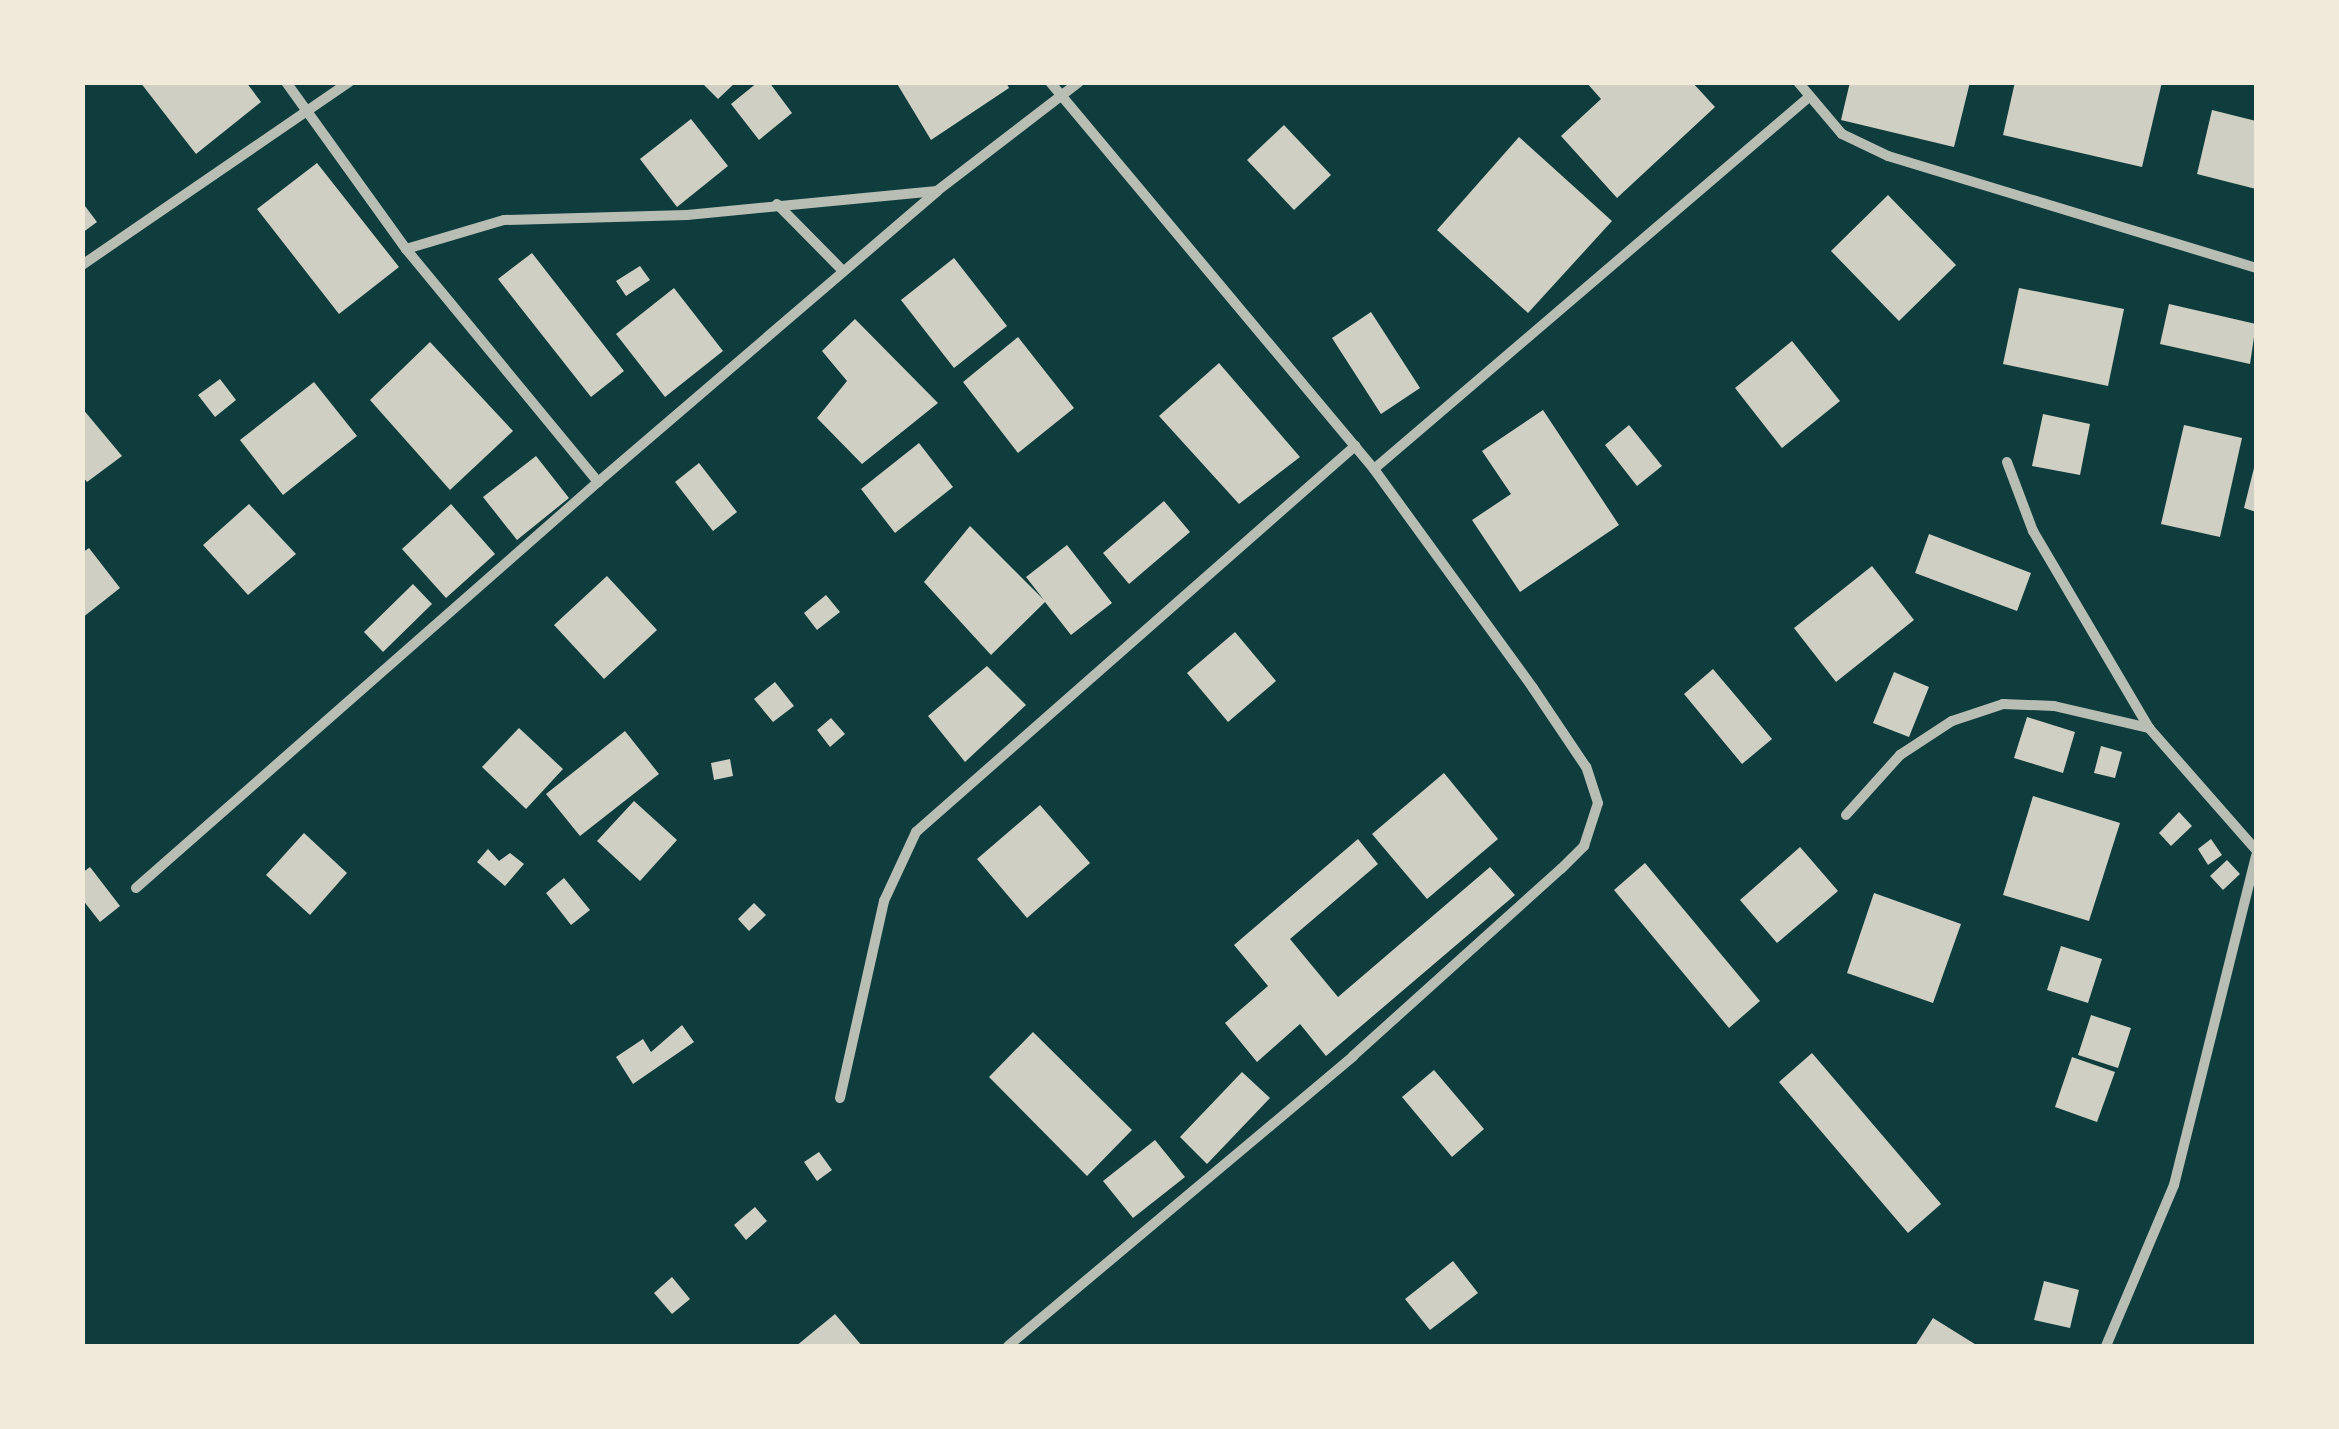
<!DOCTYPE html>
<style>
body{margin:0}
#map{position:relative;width:2339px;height:1429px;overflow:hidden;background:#0f3d3e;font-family:"Sofia Sans Condensed",sans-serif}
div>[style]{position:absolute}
.building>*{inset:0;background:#cfcfc3}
.minor>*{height:10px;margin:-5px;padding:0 5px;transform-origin:5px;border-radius:5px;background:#b8beb3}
span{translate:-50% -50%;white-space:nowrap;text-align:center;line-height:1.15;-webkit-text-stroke:8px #f1e9da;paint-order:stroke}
.frame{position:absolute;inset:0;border:85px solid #f1e9da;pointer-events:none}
</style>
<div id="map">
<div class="building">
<div style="clip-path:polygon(140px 82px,246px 82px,261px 102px,196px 154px)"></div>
<div style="clip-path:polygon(701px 82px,736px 82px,718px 99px)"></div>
<div style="clip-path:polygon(758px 82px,769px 82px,792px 113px,759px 140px,731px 104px)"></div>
<div style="clip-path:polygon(896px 82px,1006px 82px,1009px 88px,931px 140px)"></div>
<div style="clip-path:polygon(1586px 82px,1692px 82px,1715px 107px,1617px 198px,1561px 136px,1601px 99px)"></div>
<div style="clip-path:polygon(1850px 82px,1970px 82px,1954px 147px,1841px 120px)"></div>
<div style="clip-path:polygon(2015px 82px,2162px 82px,2142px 167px,2003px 135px)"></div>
<div style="clip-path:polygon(2212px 110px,2256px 121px,2256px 189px,2197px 174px)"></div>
<div style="clip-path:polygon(691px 119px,728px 166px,677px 207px,640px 159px)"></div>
<div style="clip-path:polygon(1284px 125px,1331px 175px,1294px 210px,1247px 160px)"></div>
<div style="clip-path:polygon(1519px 137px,1612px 221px,1528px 313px,1437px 230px)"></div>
<div style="clip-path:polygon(317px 163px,399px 267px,339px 314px,257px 209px)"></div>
<div style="clip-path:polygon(1888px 195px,1956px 265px,1899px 321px,1831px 251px)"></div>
<div style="clip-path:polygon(82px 202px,97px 222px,82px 233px)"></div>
<div style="clip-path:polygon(532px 253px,624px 371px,591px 397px,498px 279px)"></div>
<div style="clip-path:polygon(954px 258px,1007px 326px,954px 368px,901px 300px)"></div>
<div style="clip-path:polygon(640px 266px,650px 280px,626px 296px,616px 281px)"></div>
<div style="clip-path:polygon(674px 288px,723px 351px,665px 397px,616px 334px)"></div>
<div style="clip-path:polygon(2019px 288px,2124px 309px,2108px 386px,2003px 364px)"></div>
<div style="clip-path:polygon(2169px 304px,2256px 324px,2250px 364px,2160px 344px)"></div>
<div style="clip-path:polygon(1371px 312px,1420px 388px,1381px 414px,1332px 338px)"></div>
<div style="clip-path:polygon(855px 319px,938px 403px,862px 464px,817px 418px,847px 381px,822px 351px)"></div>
<div style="clip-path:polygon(1018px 337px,1074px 408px,1018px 453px,963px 382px)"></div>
<div style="clip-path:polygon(1792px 341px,1840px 401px,1782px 448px,1735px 388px)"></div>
<div style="clip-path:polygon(430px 342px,513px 431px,450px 490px,370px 400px)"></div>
<div style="clip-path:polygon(1219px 363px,1300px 457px,1239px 504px,1159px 416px)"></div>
<div style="clip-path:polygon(220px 379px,236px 400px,215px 417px,198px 395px)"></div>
<div style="clip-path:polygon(314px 382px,357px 436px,283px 495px,240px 440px)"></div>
<div style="clip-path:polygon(82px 408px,122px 456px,87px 482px,82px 476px)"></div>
<div style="clip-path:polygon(1543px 410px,1619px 525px,1520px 592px,1472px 520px,1511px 494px,1482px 451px)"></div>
<div style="clip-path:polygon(2043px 414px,2090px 424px,2080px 475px,2032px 466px)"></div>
<div style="clip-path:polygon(1629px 425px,1662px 466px,1637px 486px,1605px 445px)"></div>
<div style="clip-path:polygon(2184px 425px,2242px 438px,2220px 537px,2161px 524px)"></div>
<div style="clip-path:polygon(919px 443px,953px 487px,895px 533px,861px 489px)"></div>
<div style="clip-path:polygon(536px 456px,569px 498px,517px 540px,483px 497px)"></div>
<div style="clip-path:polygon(699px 463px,737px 512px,713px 531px,675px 482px)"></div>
<div style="clip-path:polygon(2255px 464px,2256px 464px,2256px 512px,2244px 508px)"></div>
<div style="clip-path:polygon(1164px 501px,1190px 532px,1129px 584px,1103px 553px)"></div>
<div style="clip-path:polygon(249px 504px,296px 554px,248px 595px,203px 545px)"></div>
<div style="clip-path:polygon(451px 504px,495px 554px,446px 598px,402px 549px)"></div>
<div style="clip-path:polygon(970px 526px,1044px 600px,1026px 577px,1067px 545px,1112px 603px,1071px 635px,1045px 602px,991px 655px,924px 582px)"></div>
<div style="clip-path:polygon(1929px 534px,2031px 573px,2017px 611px,1915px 573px)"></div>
<div style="clip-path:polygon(89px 548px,120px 588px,82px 618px,82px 553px)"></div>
<div style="clip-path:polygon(1872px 566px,1914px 620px,1836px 682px,1794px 628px)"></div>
<div style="clip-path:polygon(607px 576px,657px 630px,604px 679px,554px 625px)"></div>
<div style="clip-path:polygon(413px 584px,432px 604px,383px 652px,364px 632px)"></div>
<div style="clip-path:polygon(826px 595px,840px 612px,817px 630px,804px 613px)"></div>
<div style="clip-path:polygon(1235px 632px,1276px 681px,1228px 722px,1187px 673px)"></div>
<div style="clip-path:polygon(987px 666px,1026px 705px,965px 762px,928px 716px)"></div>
<div style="clip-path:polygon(1713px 669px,1772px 739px,1742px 764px,1684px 694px)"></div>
<div style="clip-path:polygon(1894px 672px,1929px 687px,1909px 737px,1873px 723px)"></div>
<div style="clip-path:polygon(775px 682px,794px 706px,773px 722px,754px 699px)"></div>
<div style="clip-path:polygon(2027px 717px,2075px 732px,2063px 773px,2014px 758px)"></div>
<div style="clip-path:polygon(831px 718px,845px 734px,830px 747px,817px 730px)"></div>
<div style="clip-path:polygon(519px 728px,563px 769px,526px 809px,482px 767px)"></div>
<div style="clip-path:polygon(625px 731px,659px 774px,580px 836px,546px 794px)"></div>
<div style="clip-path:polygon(2101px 746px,2122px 752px,2115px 778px,2094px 773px)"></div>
<div style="clip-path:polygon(730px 759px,733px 776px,714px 780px,711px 763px)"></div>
<div style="clip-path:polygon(1444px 773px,1498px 839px,1427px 899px,1372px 834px)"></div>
<div style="clip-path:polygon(2033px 796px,2120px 823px,2089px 921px,2003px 895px)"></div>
<div style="clip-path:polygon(634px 801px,677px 840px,640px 881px,597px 841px)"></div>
<div style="clip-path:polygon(1040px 805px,1090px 863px,1027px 918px,977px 859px)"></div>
<div style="clip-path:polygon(2179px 812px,2192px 826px,2171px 846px,2159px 833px)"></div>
<div style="clip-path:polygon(304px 833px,347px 873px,310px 915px,266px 875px)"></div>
<div style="clip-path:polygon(1358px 839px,1378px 864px,1290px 939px,1338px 997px,1490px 867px,1515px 895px,1326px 1056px,1300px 1024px,1257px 1062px,1225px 1023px,1268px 986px,1234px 945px)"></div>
<div style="clip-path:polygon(2211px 839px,2222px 855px,2208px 865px,2198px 849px)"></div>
<div style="clip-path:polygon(1800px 847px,1838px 891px,1777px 943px,1740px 900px)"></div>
<div style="clip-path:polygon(488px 849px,499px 861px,510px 853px,524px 864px,505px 886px,477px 862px)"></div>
<div style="clip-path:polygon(2227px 860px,2240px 874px,2223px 890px,2210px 876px)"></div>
<div style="clip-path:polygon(1645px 863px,1760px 1001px,1729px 1028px,1614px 890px)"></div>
<div style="clip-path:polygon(90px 867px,120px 906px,100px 922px,82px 899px,82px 873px)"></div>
<div style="clip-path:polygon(564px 878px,590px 910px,571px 925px,546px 893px)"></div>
<div style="clip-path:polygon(1874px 893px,1961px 924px,1933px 1003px,1847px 973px)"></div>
<div style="clip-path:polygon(754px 903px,766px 915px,749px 931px,738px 919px)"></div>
<div style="clip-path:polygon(2061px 946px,2102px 959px,2088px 1003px,2047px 990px)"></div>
<div style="clip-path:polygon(2091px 1015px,2131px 1028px,2118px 1068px,2078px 1055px)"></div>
<div style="clip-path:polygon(682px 1025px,694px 1042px,633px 1084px,616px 1057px,643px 1039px,651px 1052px)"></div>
<div style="clip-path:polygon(1033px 1032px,1132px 1130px,1087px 1176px,989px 1077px)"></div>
<div style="clip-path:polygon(1812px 1053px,1941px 1204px,1908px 1233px,1779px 1082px)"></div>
<div style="clip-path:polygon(2072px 1057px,2115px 1072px,2097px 1122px,2055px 1107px)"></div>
<div style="clip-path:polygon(1434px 1070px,1484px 1129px,1452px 1157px,1402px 1097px)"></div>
<div style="clip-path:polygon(1242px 1072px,1270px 1098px,1207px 1164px,1180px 1137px)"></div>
<div style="clip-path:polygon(1155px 1140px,1185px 1177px,1133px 1218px,1103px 1181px)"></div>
<div style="clip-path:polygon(819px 1152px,832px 1170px,817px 1181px,804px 1162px)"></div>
<div style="clip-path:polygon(755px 1207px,767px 1221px,746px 1240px,734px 1225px)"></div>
<div style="clip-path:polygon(1453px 1261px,1478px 1293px,1430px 1330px,1405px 1299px)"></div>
<div style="clip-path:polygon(672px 1277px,690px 1299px,672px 1314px,654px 1293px)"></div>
<div style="clip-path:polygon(2044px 1281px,2079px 1290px,2070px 1328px,2034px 1320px)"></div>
<div style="clip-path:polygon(835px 1314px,862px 1346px,796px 1346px)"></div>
<div style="clip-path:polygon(1933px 1318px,1978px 1346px,1915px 1346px)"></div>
</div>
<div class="minor">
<div style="left:286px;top:82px;width:206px;rotate:54.3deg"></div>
<div style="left:406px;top:249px;width:302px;rotate:50.5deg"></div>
<div style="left:598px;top:482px;width:447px;rotate:-40.6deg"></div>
<div style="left:937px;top:191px;width:179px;rotate:-37.5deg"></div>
<div style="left:1798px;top:82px;width:68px;rotate:49.8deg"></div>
<div style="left:1842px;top:134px;width:51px;rotate:25.6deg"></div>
<div style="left:1888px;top:156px;width:385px;rotate:16.9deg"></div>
<div style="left:777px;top:204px;width:94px;rotate:45.4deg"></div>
<div style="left:406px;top:249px;width:102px;rotate:-16.5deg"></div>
<div style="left:504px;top:220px;width:183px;rotate:-1.6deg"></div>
<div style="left:687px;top:215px;width:251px;rotate:-5.5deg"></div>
<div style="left:82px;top:265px;width:324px;rotate:-34.4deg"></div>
<div style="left:2007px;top:462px;width:74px;rotate:69.4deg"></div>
<div style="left:2033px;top:531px;width:229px;rotate:59.5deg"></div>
<div style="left:1374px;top:469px;width:572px;rotate:-40.54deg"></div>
<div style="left:1846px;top:815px;width:81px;rotate:-48deg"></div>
<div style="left:1900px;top:755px;width:62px;rotate:-33.2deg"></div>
<div style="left:1952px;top:721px;width:54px;rotate:-18.4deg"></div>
<div style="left:2003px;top:704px;width:51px;rotate:2.2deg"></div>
<div style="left:2054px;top:706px;width:98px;rotate:13deg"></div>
<div style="left:2149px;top:728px;width:162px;rotate:48.7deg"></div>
<div style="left:136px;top:888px;width:615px;rotate:-41.31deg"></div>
<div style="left:840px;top:1098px;width:202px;rotate:-77.4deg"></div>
<div style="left:884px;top:901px;width:76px;rotate:-65.1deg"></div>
<div style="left:916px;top:832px;width:585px;rotate:-41.32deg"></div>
<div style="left:1008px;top:1346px;width:451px;rotate:-40deg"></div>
<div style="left:1353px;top:1056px;width:280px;rotate:-42deg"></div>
<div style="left:1561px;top:869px;width:33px;rotate:-45deg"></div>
<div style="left:1584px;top:846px;width:45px;rotate:-72deg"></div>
<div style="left:1598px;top:803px;width:38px;rotate:-108deg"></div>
<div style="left:1586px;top:767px;width:95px;rotate:-123.9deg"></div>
<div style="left:1533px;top:688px;width:271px;rotate:-126deg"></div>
<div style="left:1374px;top:469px;width:505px;rotate:-129.94deg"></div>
<div style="left:2106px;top:1346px;width:175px;rotate:-67.1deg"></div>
<div style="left:2174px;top:1185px;width:339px;rotate:-76deg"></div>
</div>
<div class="frame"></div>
</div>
